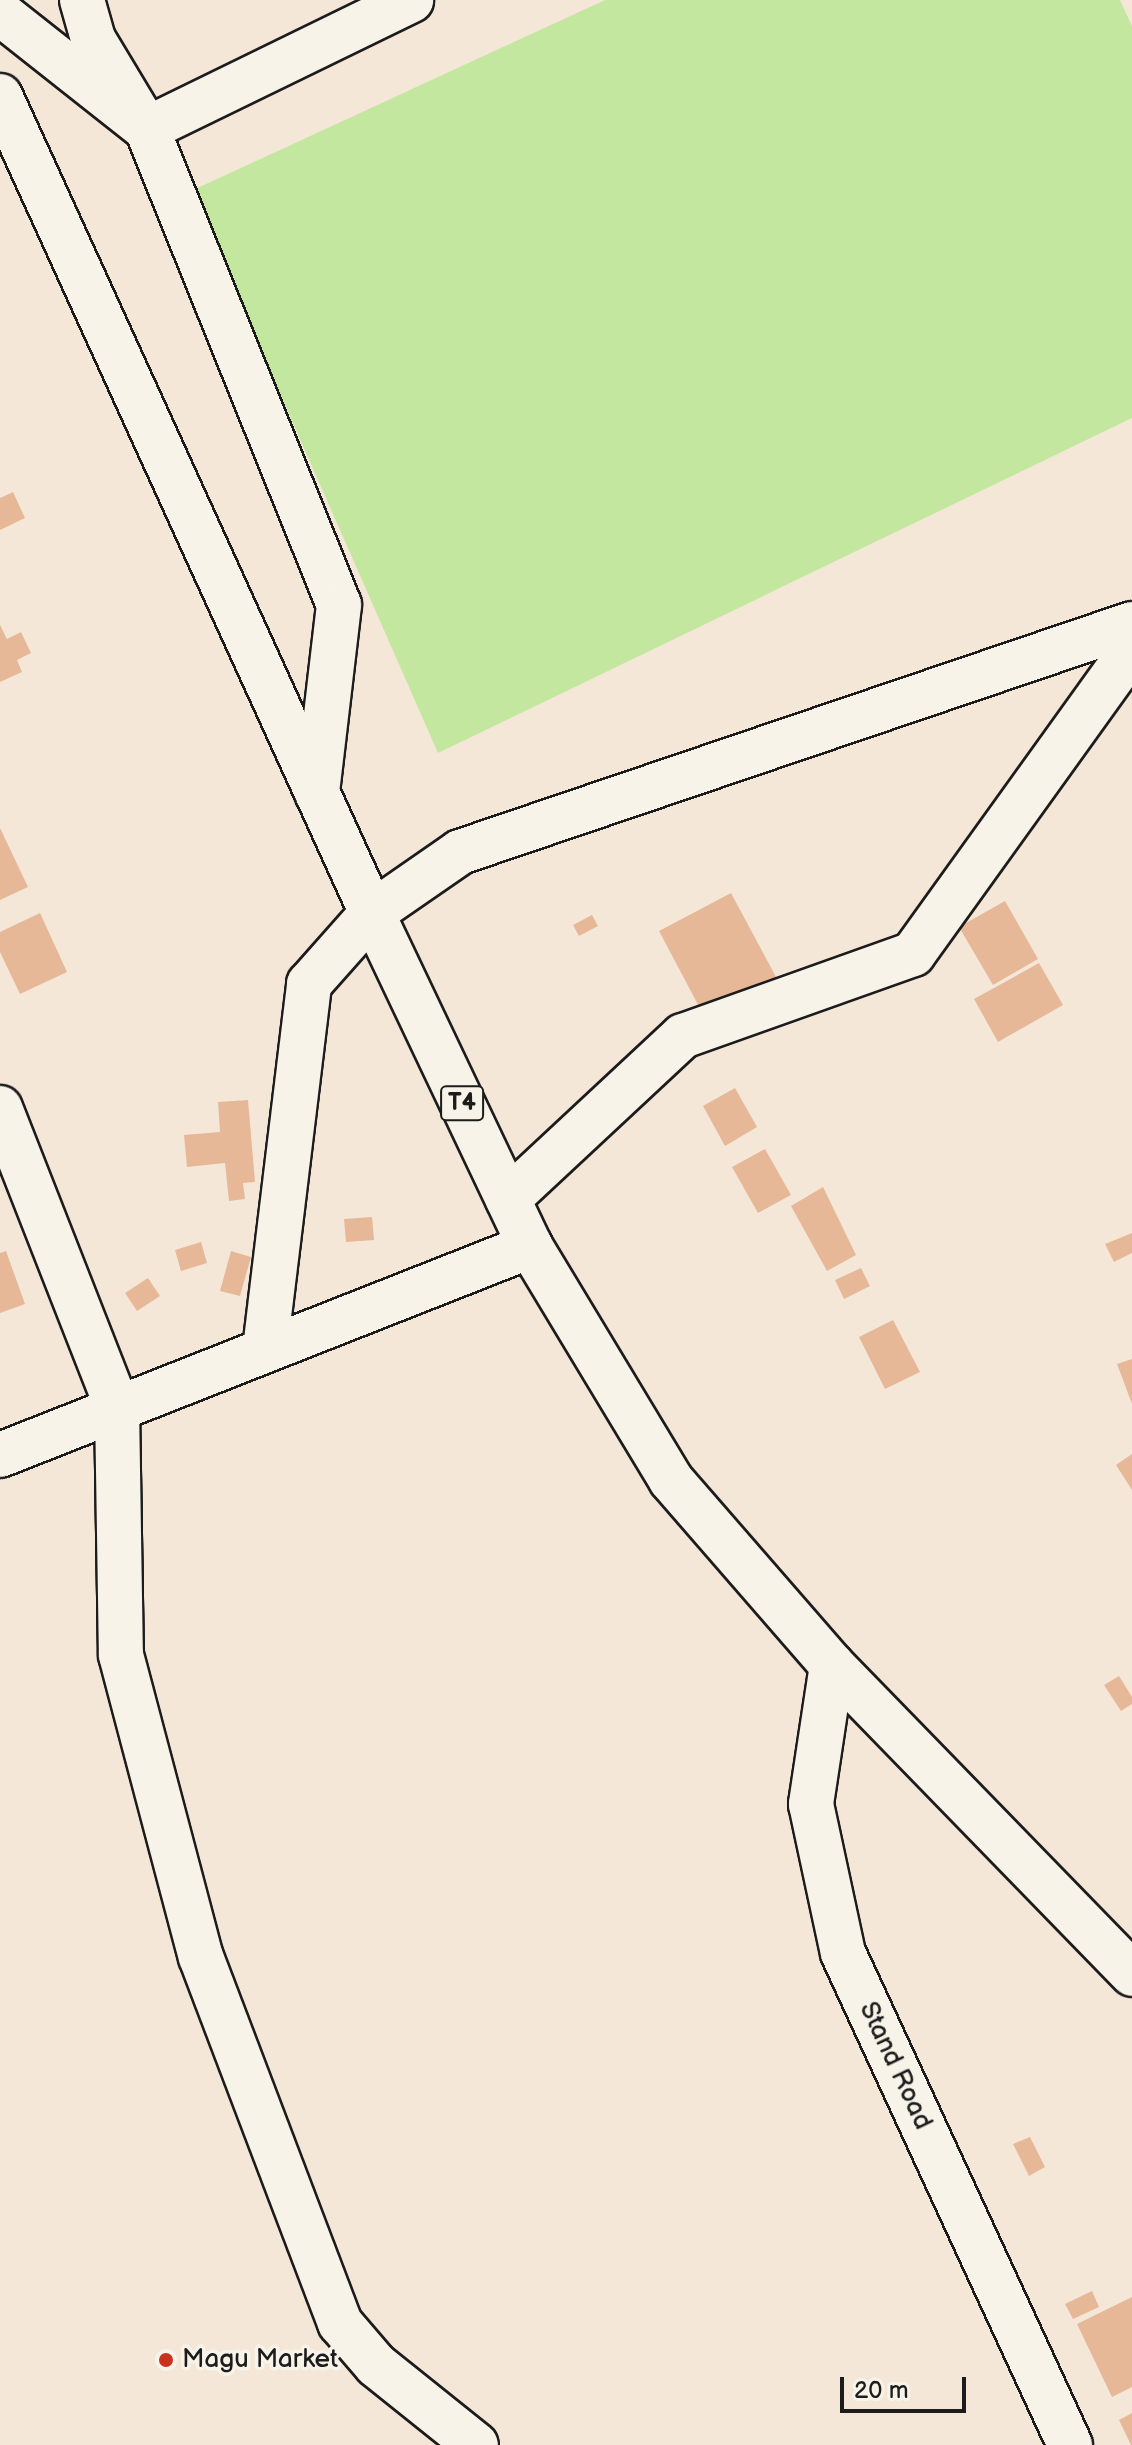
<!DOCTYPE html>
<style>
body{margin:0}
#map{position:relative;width:1132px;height:2445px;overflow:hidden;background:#f4e7d8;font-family:"Balsamiq Sans",sans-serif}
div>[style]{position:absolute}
.green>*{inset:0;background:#c4e7a0}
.building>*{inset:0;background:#e7b898}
.roads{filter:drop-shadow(2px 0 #1c1c1c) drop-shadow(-2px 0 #1c1c1c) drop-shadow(0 2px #1c1c1c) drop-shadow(0 -2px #1c1c1c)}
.minor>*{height:44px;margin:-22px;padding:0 22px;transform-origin:22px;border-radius:22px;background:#f7f3e8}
.major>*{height:44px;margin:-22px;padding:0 22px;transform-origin:22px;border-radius:22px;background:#f7f3e8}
.highway>*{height:44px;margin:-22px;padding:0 22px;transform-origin:22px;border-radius:22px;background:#f7f3e8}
.dots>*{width:22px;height:22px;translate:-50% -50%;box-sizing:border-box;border:4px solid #f7f3e8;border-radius:50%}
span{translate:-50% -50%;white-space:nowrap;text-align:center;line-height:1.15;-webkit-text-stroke:7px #f7f3e8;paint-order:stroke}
.shield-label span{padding:2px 6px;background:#f7f3e8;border:2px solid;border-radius:6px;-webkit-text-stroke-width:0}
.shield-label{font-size:24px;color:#1c1c1c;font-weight:700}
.street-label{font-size:26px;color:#1c1c1c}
.poi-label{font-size:26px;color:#1c1c1c}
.left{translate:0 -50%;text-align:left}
.scale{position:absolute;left:840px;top:2377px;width:126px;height:36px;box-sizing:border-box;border:4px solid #1c1c1c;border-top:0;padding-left:10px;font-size:24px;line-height:28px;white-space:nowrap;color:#1c1c1c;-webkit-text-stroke:6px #f7f3e8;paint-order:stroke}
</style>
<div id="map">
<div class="green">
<div style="clip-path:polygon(605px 0,1120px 0,1132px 26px,1132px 418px,438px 753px,191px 191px)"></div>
</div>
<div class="building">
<div style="clip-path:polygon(13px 492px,25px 518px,0 530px,0 498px)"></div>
<div style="clip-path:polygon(0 625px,7px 639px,21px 632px,31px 653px,17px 660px,22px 672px,0 682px)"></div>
<div style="clip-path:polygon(0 828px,28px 887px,0 900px)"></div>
<div style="clip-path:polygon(731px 893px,776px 977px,704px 1016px,659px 931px)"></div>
<div style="clip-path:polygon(1005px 901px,1038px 959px,993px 985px,959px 927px)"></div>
<div style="clip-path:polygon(40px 913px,67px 972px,20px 994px,0 952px,0 932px)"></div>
<div style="clip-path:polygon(592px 915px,598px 926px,579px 936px,573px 925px)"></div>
<div style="clip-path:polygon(1039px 963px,1063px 1005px,998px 1042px,974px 999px)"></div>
<div style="clip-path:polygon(735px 1088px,757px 1127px,725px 1146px,703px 1106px)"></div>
<div style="clip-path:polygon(248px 1100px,255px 1182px,243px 1183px,245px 1199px,229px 1201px,225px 1163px,187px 1167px,184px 1135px,220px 1132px,218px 1102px)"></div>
<div style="clip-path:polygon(765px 1149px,791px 1195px,758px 1213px,732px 1167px)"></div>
<div style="clip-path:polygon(823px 1187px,856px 1255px,827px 1271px,791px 1206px)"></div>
<div style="clip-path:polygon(372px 1217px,374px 1240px,346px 1242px,344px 1219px)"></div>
<div style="clip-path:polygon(1132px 1233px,1132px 1253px,1114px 1262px,1105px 1244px)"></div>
<div style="clip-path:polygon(201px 1242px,207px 1263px,181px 1271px,175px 1250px)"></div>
<div style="clip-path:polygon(6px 1251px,25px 1304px,0 1313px,0 1253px)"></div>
<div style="clip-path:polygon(231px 1251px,251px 1257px,240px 1296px,220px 1291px)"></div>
<div style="clip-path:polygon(861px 1268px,870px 1286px,844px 1299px,835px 1280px)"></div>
<div style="clip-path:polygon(148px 1278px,160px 1296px,137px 1311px,125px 1293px)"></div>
<div style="clip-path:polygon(893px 1320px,920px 1372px,885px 1389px,859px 1337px)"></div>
<div style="clip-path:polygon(1132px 1359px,1132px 1404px,1117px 1364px)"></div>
<div style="clip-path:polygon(1132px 1454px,1132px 1490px,1116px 1465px)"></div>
<div style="clip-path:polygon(1119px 1676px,1132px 1697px,1132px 1704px,1121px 1711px,1104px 1685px)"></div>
<div style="clip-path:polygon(1030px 2137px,1045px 2167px,1029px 2176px,1013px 2144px)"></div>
<div style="clip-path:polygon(1092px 2291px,1099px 2307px,1073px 2319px,1065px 2304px)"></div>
<div style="clip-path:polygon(1132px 2297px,1132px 2387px,1112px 2397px,1077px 2324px)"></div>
<div style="clip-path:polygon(1132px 2413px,1132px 2445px,1131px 2445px,1119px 2420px)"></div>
</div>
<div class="roads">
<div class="minor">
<div style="left:82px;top:0;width:41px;rotate:74.2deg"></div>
<div style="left:93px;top:39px;width:105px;rotate:59deg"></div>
<div style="left:147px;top:129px;width:513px;rotate:68.03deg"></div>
<div style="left:339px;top:605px;width:189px;rotate:96.7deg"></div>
<div style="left:0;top:13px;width:187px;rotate:38.3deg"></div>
<div style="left:147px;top:129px;width:294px;rotate:-26deg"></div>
<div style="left:0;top:1108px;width:320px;rotate:68.6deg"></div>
<div style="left:117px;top:1406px;width:249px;rotate:89.1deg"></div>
<div style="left:121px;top:1655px;width:312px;rotate:75.2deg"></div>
<div style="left:201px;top:1957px;width:392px;rotate:69.2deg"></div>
<div style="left:340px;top:2323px;width:55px;rotate:49.4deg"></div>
<div style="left:376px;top:2365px;width:128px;rotate:38.7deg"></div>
<div style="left:508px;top:1199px;width:239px;rotate:-43deg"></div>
<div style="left:683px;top:1036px;width:244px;rotate:-19.6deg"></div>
<div style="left:913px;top:954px;width:375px;rotate:-54.3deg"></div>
<div style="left:265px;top:1349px;width:368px;rotate:-83.1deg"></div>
<div style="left:309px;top:984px;width:95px;rotate:-48.4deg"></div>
<div style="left:372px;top:913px;width:107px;rotate:-34.7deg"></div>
<div style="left:460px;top:852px;width:710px;rotate:-18.74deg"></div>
<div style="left:0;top:1455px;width:570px;rotate:-21.52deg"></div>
</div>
<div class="major">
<div style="left:832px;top:1665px;width:141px;rotate:98.6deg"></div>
<div style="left:811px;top:1804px;width:152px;rotate:77.9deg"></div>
<div style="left:843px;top:1953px;width:542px;rotate:65.23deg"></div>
</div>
<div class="highway">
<div style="left:0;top:96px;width:898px;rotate:65.52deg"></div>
<div style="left:372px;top:913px;width:369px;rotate:64.6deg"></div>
<div style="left:530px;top:1246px;width:273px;rotate:58.9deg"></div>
<div style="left:671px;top:1480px;width:245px;rotate:49deg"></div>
<div style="left:832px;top:1665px;width:431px;rotate:45.8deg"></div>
</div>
</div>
<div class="dots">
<div style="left:166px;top:2360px;background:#c8321e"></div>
</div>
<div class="shield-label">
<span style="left:462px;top:1103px">T4</span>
</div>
<div class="street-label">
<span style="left:895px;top:2066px;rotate:65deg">Stand Road</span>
</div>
<div class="poi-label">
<span class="left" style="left:182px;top:2360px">Magu Market</span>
</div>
<div class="scale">20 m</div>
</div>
